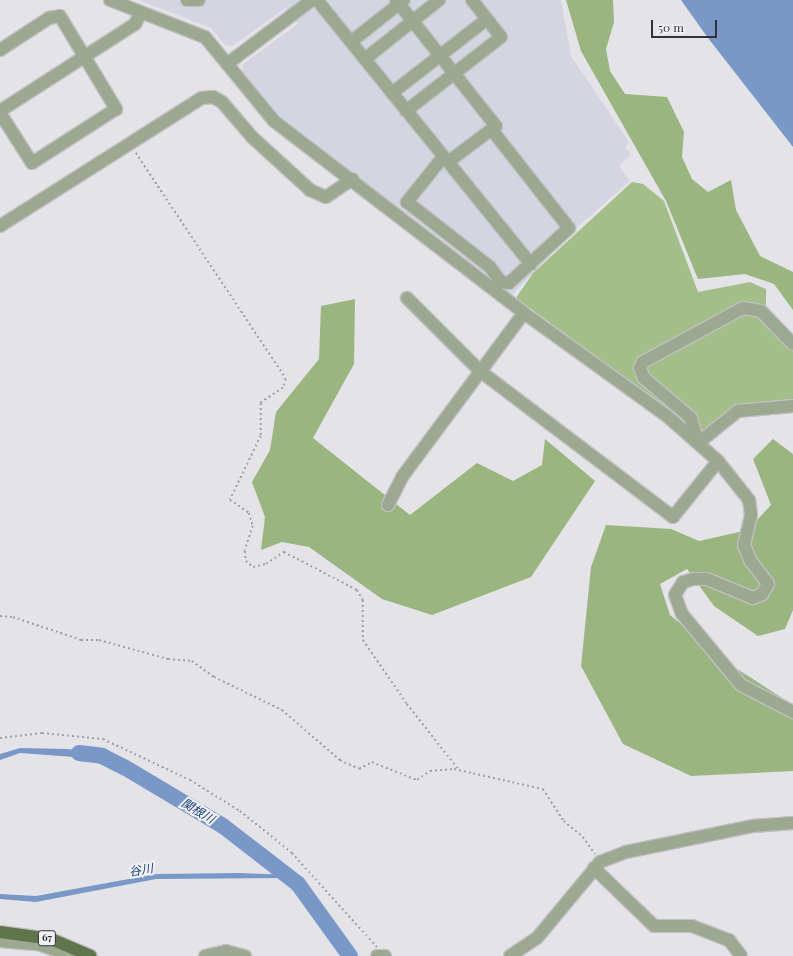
<!DOCTYPE html>
<meta charset="utf-8">
<style>
body{margin:0}
#map{position:relative;width:793px;height:956px;overflow:hidden;background:#e3e3e8;font-family:"Playfair Display","Noto Sans JP",serif}
div>[style]{position:absolute}
.built>*{inset:0;background:#d5d5e2}
.green>*{inset:0;background:#a3be88}
.forest>*{inset:0;background:#9ab57f}
.water>*{inset:0;background:#7998c8}
.river>*{height:16px;margin:-8px;padding:0 8px;transform-origin:8px;border-radius:8px;background:#7998c8}
.path>*{height:1.5px;margin-top:-0.75px;transform-origin:0;background:repeating-linear-gradient(90deg,#a1a1a5 0 2px,transparent 0 5px)}
.roads{filter:drop-shadow(1px 0 #c0c0c4) drop-shadow(-1px 0 #c0c0c4) drop-shadow(0 1px #c0c0c4) drop-shadow(0 -1px #c0c0c4)}
.minor>*{height:12px;margin:-6px;padding:0 6px;transform-origin:6px;border-radius:6px;background:#9ca890}
.major>*{height:12px;margin:-6px;padding:0 6px;transform-origin:6px;border-radius:6px;background:#60754b}
span{translate:-50% -50%;white-space:nowrap;text-align:center;line-height:1.15;-webkit-text-stroke:4px #f0f0f5;paint-order:stroke}
.shield-label span{padding:1px 3px;background:#f0f0f5;border:1px solid;border-radius:3px;-webkit-text-stroke-width:0}
.shield-label{font-size:10px;color:#323234;font-weight:700}
.water-label{font-size:12px;color:#163d77;font-style:italic}
.scale{position:absolute;left:651px;top:20px;width:66px;height:18px;box-sizing:border-box;border:2px solid #323234;border-top:0;padding-left:5px;font-size:12px;line-height:14px;white-space:nowrap;color:#323234;-webkit-text-stroke:3px #f0f0f5;paint-order:stroke}
</style>
<div id="map">
<div class="built">
<div style="clip-path:polygon(139px 0,561px 0,571px 56px,629px 142px,625px 147px,631px 154px,619px 166px,630px 181px,575px 229px,511px 296px,276px 113px,242px 72px,243px 64px,298px 24px,286px 8px,232px 46px,225px 45px,211px 28px)"></div>
</div>
<div class="green">
<div style="clip-path:polygon(632px 182px,643px 184px,664px 201px,698px 292px,750px 282px,766px 289px,766px 306px,793px 335px,793px 410px,740px 414px,707px 443px,683px 420px,516px 298px,533px 273px)"></div>
</div>
<div class="forest">
<div style="clip-path:polygon(566px 0,613px 0,614px 22px,606px 49px,610px 71px,625px 94px,667px 97px,684px 132px,682px 157px,692px 179px,708px 192px,731px 180px,736px 210px,760px 256px,793px 272px,793px 310px,774px 284px,745px 274px,698px 279px,666px 201px,581px 51px)"></div>
<div style="clip-path:polygon(355px 299px,354px 364px,313px 438px,410px 515px,477px 463px,513px 481px,542px 465px,545px 439px,595px 481px,531px 577px,432px 615px,382px 599px,309px 547px,282px 542px,261px 550px,265px 517px,252px 482px,270px 450px,276px 412px,319px 359px,321px 306px)"></div>
<div style="clip-path:polygon(773px 439px,793px 454px,793px 610px,785px 629px,758px 636px,714px 606px,687px 569px,660px 584px,670px 615px,731px 665px,793px 705px,793px 771px,691px 776px,623px 744px,581px 666px,591px 567px,606px 525px,671px 529px,699px 541px,748px 530px,771px 505px,753px 459px)"></div>
</div>
<div class="water">
<div style="clip-path:polygon(681px 0,793px 0,793px 147px,708px 38px)"></div>
<div style="clip-path:polygon(20px 748px,67px 749px,102px 753px,101px 759px,20px 753px,0 760px,0 754px)"></div>
<div style="clip-path:polygon(240px 873px,290px 875px,285px 878px,156px 879px,36px 902px,0 899px,0 894px,36px 896px,156px 874px)"></div>
</div>
<div class="river">
<div style="left:79px;top:753px;width:23px;rotate:7deg"></div>
<div style="left:102px;top:756px;width:25px;rotate:27deg"></div>
<div style="left:124px;top:767px;width:115px;rotate:30.8deg"></div>
<div style="left:223px;top:826px;width:95px;rotate:37.7deg"></div>
<div style="left:298px;top:884px;width:89px;rotate:54.2deg"></div>
</div>
<div class="path">
<div style="left:136px;top:153px;width:271px;rotate:56.4deg"></div>
<div style="left:286px;top:379px;width:9px;rotate:108deg"></div>
<div style="left:283px;top:388px;width:27px;rotate:146deg"></div>
<div style="left:261px;top:403px;width:33px;rotate:90deg"></div>
<div style="left:261px;top:436px;width:71px;rotate:115.8deg"></div>
<div style="left:230px;top:500px;width:23px;rotate:34deg"></div>
<div style="left:249px;top:513px;width:14px;rotate:73deg"></div>
<div style="left:253px;top:526px;width:26px;rotate:108deg"></div>
<div style="left:245px;top:551px;width:10px;rotate:84deg"></div>
<div style="left:246px;top:561px;width:9px;rotate:41deg"></div>
<div style="left:253px;top:567px;width:13px;rotate:-13deg"></div>
<div style="left:266px;top:564px;width:22px;rotate:-34deg"></div>
<div style="left:284px;top:552px;width:82px;rotate:27.5deg"></div>
<div style="left:357px;top:590px;width:12px;rotate:59deg"></div>
<div style="left:363px;top:600px;width:40px;rotate:90deg"></div>
<div style="left:363px;top:640px;width:78px;rotate:55.5deg"></div>
<div style="left:407px;top:704px;width:85px;rotate:51.7deg"></div>
<div style="left:0;top:616px;width:13px;rotate:4deg"></div>
<div style="left:13px;top:617px;width:72px;rotate:18.7deg"></div>
<div style="left:81px;top:640px;width:18px"></div>
<div style="left:99px;top:640px;width:72px;rotate:15.4deg"></div>
<div style="left:168px;top:659px;width:24px;rotate:5deg"></div>
<div style="left:192px;top:661px;width:27px;rotate:36deg"></div>
<div style="left:214px;top:677px;width:76px;rotate:25.9deg"></div>
<div style="left:282px;top:710px;width:77px;rotate:40.8deg"></div>
<div style="left:340px;top:760px;width:21px;rotate:25deg"></div>
<div style="left:359px;top:769px;width:15px;rotate:-28deg"></div>
<div style="left:372px;top:762px;width:48px;rotate:21.8deg"></div>
<div style="left:417px;top:780px;width:16px;rotate:-35deg"></div>
<div style="left:430px;top:771px;width:24px;rotate:-5deg"></div>
<div style="left:454px;top:769px;width:91px;rotate:12.7deg"></div>
<div style="left:543px;top:789px;width:38px;rotate:57deg"></div>
<div style="left:564px;top:821px;width:25px;rotate:40deg"></div>
<div style="left:583px;top:837px;width:21px;rotate:55deg"></div>
<div style="left:0;top:738px;width:42px;rotate:-6.8deg"></div>
<div style="left:42px;top:733px;width:61px;rotate:5.6deg"></div>
<div style="left:103px;top:739px;width:96px;rotate:25.2deg"></div>
<div style="left:190px;top:780px;width:59px;rotate:31.8deg"></div>
<div style="left:240px;top:811px;width:67px;rotate:38.9deg"></div>
<div style="left:292px;top:853px;width:127px;rotate:47.9deg"></div>
</div>
<div class="roads">
<div class="minor">
<div style="left:110px;top:0;width:102px;rotate:21.3deg"></div>
<div style="left:205px;top:37px;width:109px;rotate:50.6deg"></div>
<div style="left:274px;top:121px;width:315px;rotate:37.5deg"></div>
<div style="left:524px;top:313px;width:176px;rotate:35.8deg"></div>
<div style="left:667px;top:416px;width:68px;rotate:41.4deg"></div>
<div style="left:718px;top:461px;width:50px;rotate:51.5deg"></div>
<div style="left:749px;top:500px;width:15px;rotate:82deg"></div>
<div style="left:751px;top:515px;width:31px;rotate:103deg"></div>
<div style="left:744px;top:545px;width:16px;rotate:68deg"></div>
<div style="left:750px;top:560px;width:30px;rotate:53deg"></div>
<div style="left:768px;top:584px;width:12px;rotate:121deg"></div>
<div style="left:762px;top:594px;width:10px;rotate:156deg"></div>
<div style="left:753px;top:598px;width:50px;rotate:-157.6deg"></div>
<div style="left:707px;top:579px;width:14px;rotate:180deg"></div>
<div style="left:693px;top:579px;width:10px;rotate:163deg"></div>
<div style="left:683px;top:582px;width:15px;rotate:122deg"></div>
<div style="left:675px;top:595px;width:20px;rotate:70deg"></div>
<div style="left:682px;top:614px;width:92px;rotate:50.3deg"></div>
<div style="left:741px;top:685px;width:59px;rotate:27.4deg"></div>
<div style="left:187px;top:0;width:12px"></div>
<div style="left:317px;top:0;width:340px;rotate:51deg"></div>
<div style="left:396px;top:0;width:161px;rotate:51.6deg"></div>
<div style="left:496px;top:126px;width:60px;rotate:143.1deg"></div>
<div style="left:352px;top:41px;width:66px;rotate:-38.3deg"></div>
<div style="left:0;top:50px;width:59px;rotate:-33.1deg"></div>
<div style="left:49px;top:18px;width:11px;rotate:-10deg"></div>
<div style="left:60px;top:16px;width:109px;rotate:58.9deg"></div>
<div style="left:116px;top:109px;width:100px;rotate:147.3deg"></div>
<div style="left:32px;top:163px;width:59px;rotate:-122.6deg"></div>
<div style="left:365px;top:59px;width:95px;rotate:-38.6deg"></div>
<div style="left:227px;top:64px;width:106px;rotate:-37deg"></div>
<div style="left:392px;top:93px;width:120px;rotate:-37.9deg"></div>
<div style="left:0;top:111px;width:161px;rotate:-32.8deg"></div>
<div style="left:135px;top:24px;width:13px;rotate:-63deg"></div>
<div style="left:406px;top:111px;width:120px;rotate:-37.9deg"></div>
<div style="left:501px;top:37px;width:47px;rotate:-128.1deg"></div>
<div style="left:443px;top:157px;width:58px;rotate:128.7deg"></div>
<div style="left:407px;top:202px;width:105px;rotate:38.1deg"></div>
<div style="left:490px;top:267px;width:19px;rotate:54deg"></div>
<div style="left:501px;top:282px;width:8px;rotate:7deg"></div>
<div style="left:509px;top:283px;width:81px;rotate:-42.5deg"></div>
<div style="left:569px;top:228px;width:125px;rotate:-128.2deg"></div>
<div style="left:0;top:226px;width:239px;rotate:-32.4deg"></div>
<div style="left:202px;top:98px;width:11px;rotate:-5deg"></div>
<div style="left:213px;top:97px;width:10px;rotate:29deg"></div>
<div style="left:222px;top:102px;width:46px;rotate:49.4deg"></div>
<div style="left:252px;top:137px;width:79px;rotate:42.4deg"></div>
<div style="left:310px;top:190px;width:17px;rotate:24deg"></div>
<div style="left:326px;top:197px;width:32px;rotate:-34deg"></div>
<div style="left:407px;top:298px;width:103px;rotate:45deg"></div>
<div style="left:480px;top:371px;width:242px;rotate:37.1deg"></div>
<div style="left:673px;top:517px;width:72px;rotate:-51.2deg"></div>
<div style="left:698px;top:443px;width:26px;rotate:-106deg"></div>
<div style="left:691px;top:418px;width:62px;rotate:-139.6deg"></div>
<div style="left:644px;top:378px;width:11px;rotate:-112deg"></div>
<div style="left:640px;top:368px;width:7px;rotate:-63deg"></div>
<div style="left:643px;top:362px;width:114px;rotate:-28.4deg"></div>
<div style="left:743px;top:308px;width:18px;rotate:9deg"></div>
<div style="left:761px;top:311px;width:46px;rotate:45.9deg"></div>
<div style="left:698px;top:443px;width:51px;rotate:-38.7deg"></div>
<div style="left:738px;top:411px;width:55px;rotate:-5.2deg"></div>
<div style="left:388px;top:505px;width:31px;rotate:-63deg"></div>
<div style="left:402px;top:477px;width:204px;rotate:-53.4deg"></div>
<div style="left:594px;top:868px;width:83px;rotate:44deg"></div>
<div style="left:654px;top:926px;width:38px"></div>
<div style="left:692px;top:926px;width:40px;rotate:21deg"></div>
<div style="left:729px;top:940px;width:20px;rotate:53deg"></div>
<div style="left:0;top:941px;width:38px;rotate:5deg"></div>
<div style="left:38px;top:944px;width:37px;rotate:19deg"></div>
<div style="left:205px;top:956px;width:22px;rotate:-13deg"></div>
<div style="left:226px;top:951px;width:20px;rotate:15deg"></div>
<div style="left:377px;top:956px;width:8px"></div>
<div style="left:510px;top:956px;width:32px;rotate:-34deg"></div>
<div style="left:537px;top:938px;width:99px;rotate:-50.3deg"></div>
<div style="left:600px;top:862px;width:28px;rotate:-21deg"></div>
<div style="left:626px;top:852px;width:130px;rotate:-11.6deg"></div>
<div style="left:753px;top:826px;width:40px;rotate:-4.3deg"></div>
</div>
<div class="major">
<div style="left:0;top:932px;width:51px;rotate:7.8deg"></div>
<div style="left:51px;top:939px;width:43px;rotate:23deg"></div>
</div>
</div>
<div class="shield-label">
<span style="left:47px;top:938px">67</span>
</div>
<div class="water-label">
<span style="left:198px;top:811px;rotate:31deg">関根川</span>
<span style="left:141px;top:870px;rotate:-9deg">谷川</span>
</div>
<div class="scale">50 m</div>
</div>
